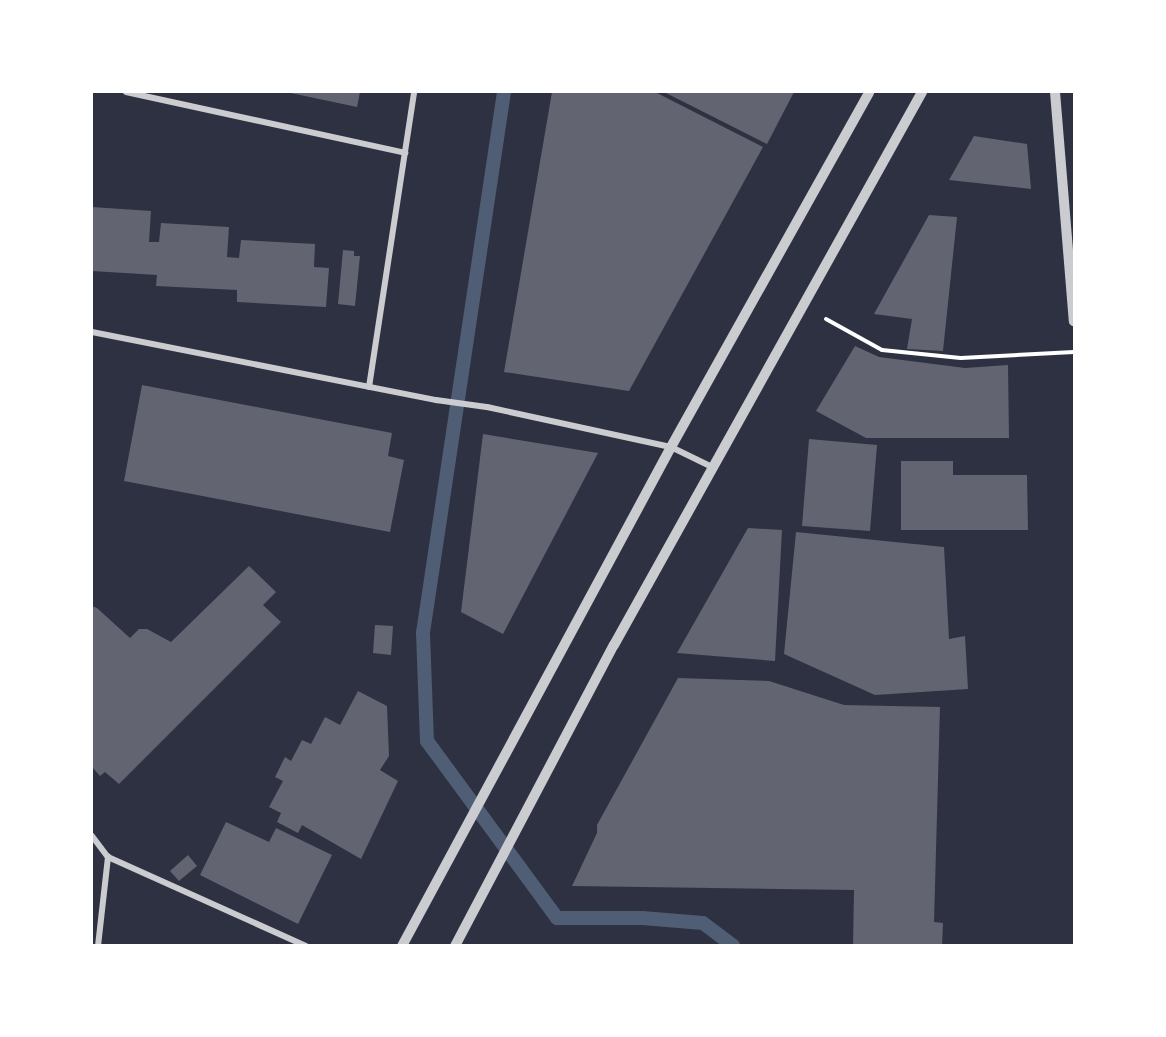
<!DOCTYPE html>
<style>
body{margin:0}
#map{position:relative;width:1166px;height:1037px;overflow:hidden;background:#2d3142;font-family:"PT Sans",sans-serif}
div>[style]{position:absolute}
.stream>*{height:14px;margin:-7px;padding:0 7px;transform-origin:7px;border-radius:7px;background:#4f5d75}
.building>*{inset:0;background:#626471}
.path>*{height:4px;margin:-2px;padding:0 2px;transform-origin:2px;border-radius:2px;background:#fff}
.minor>*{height:6px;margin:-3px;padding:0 3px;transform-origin:3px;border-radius:3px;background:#caccd0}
.tertiary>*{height:10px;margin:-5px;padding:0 5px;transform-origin:5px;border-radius:5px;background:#caccd0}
span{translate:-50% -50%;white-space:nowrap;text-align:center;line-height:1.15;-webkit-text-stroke:4.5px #fff;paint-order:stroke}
.frame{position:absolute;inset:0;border:93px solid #fff;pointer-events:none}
</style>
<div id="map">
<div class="stream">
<div style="left:504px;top:92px;width:547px;rotate:98.52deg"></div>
<div style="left:423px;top:633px;width:108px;rotate:87.9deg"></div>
<div style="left:427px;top:741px;width:220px;rotate:53.7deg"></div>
<div style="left:557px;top:918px;width:85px"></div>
<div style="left:642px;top:918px;width:61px;rotate:4.7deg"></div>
<div style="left:703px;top:923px;width:38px;rotate:37deg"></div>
</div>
<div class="building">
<div style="clip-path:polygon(286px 92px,360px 92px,357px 107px)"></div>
<div style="clip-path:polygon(552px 92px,655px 92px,763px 147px,629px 391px,504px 372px)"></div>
<div style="clip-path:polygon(664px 92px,794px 92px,767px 144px)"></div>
<div style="clip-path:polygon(974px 136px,1027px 144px,1031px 189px,949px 180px)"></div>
<div style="clip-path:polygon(92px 207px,151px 211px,149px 242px,159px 242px,161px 223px,229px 227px,227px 257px,239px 258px,241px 240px,315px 244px,314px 267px,329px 268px,326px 307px,237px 302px,237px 290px,156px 286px,157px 275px,92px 271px)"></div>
<div style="clip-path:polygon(929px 215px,957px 217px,943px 351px,907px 349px,912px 319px,874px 314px)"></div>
<div style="clip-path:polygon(343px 250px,354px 251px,354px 256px,360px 256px,355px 306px,338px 304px)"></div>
<div style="clip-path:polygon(855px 346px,879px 357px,965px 368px,1008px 365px,1009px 438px,866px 438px,816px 411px)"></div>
<div style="clip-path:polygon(142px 385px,392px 433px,388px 456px,404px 460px,390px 532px,124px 481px)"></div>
<div style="clip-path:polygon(483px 434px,598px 453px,503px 634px,461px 612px)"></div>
<div style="clip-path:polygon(809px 439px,877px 445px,870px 531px,802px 526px)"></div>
<div style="clip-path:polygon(901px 461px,953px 461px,953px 475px,1027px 475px,1028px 530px,901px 530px)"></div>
<div style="clip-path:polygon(748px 528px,782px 530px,775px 661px,677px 653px)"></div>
<div style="clip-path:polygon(796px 532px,944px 547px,949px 639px,965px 636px,968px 689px,875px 695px,784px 654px)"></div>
<div style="clip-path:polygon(249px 566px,276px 592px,263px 605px,281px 622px,119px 784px,105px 772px,100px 776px,92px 767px,92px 606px,97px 608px,130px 638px,139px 629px,147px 629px,171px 642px)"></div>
<div style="clip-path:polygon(375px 625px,393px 626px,391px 655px,373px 653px)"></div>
<div style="clip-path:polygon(678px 678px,769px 681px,844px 705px,940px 707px,934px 922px,943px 923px,942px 946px,853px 946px,854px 890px,572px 886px,597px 833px,597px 825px)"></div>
<div style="clip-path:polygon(358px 691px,387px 706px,389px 756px,380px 770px,398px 781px,361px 859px,302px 825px,298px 833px,277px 822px,281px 813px,269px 807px,283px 781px,275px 777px,285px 757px,291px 761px,302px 740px,311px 744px,325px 717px,340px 725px)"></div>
<div style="clip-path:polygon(226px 822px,269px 842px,276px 828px,332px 855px,298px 924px,200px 875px)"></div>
<div style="clip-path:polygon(188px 855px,197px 866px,179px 881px,170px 871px)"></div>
</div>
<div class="path">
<div style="left:826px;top:319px;width:64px;rotate:29deg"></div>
<div style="left:882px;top:350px;width:79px;rotate:5.8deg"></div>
<div style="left:961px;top:358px;width:113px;rotate:-3deg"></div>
</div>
<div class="minor">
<div style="left:126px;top:92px;width:286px;rotate:12.3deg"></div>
<div style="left:92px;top:332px;width:351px;rotate:11.2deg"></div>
<div style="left:436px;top:400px;width:51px;rotate:7.8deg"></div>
<div style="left:487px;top:407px;width:188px;rotate:12.3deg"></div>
<div style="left:671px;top:447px;width:48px;rotate:26deg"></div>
<div style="left:369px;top:387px;width:298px;rotate:-81.3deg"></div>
<div style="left:92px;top:836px;width:26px;rotate:53deg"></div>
<div style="left:108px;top:857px;width:217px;rotate:24.2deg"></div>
<div style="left:98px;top:946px;width:90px;rotate:-83.6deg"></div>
</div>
<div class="tertiary">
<div style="left:1055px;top:92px;width:230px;rotate:85.3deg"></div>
<div style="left:402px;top:946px;width:567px;rotate:-61.67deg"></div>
<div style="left:671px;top:447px;width:406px;rotate:-60.8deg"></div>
<div style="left:455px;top:946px;width:340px;rotate:-62.2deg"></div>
<div style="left:614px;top:645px;width:633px;rotate:-60.88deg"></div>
</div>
<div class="frame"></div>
</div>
